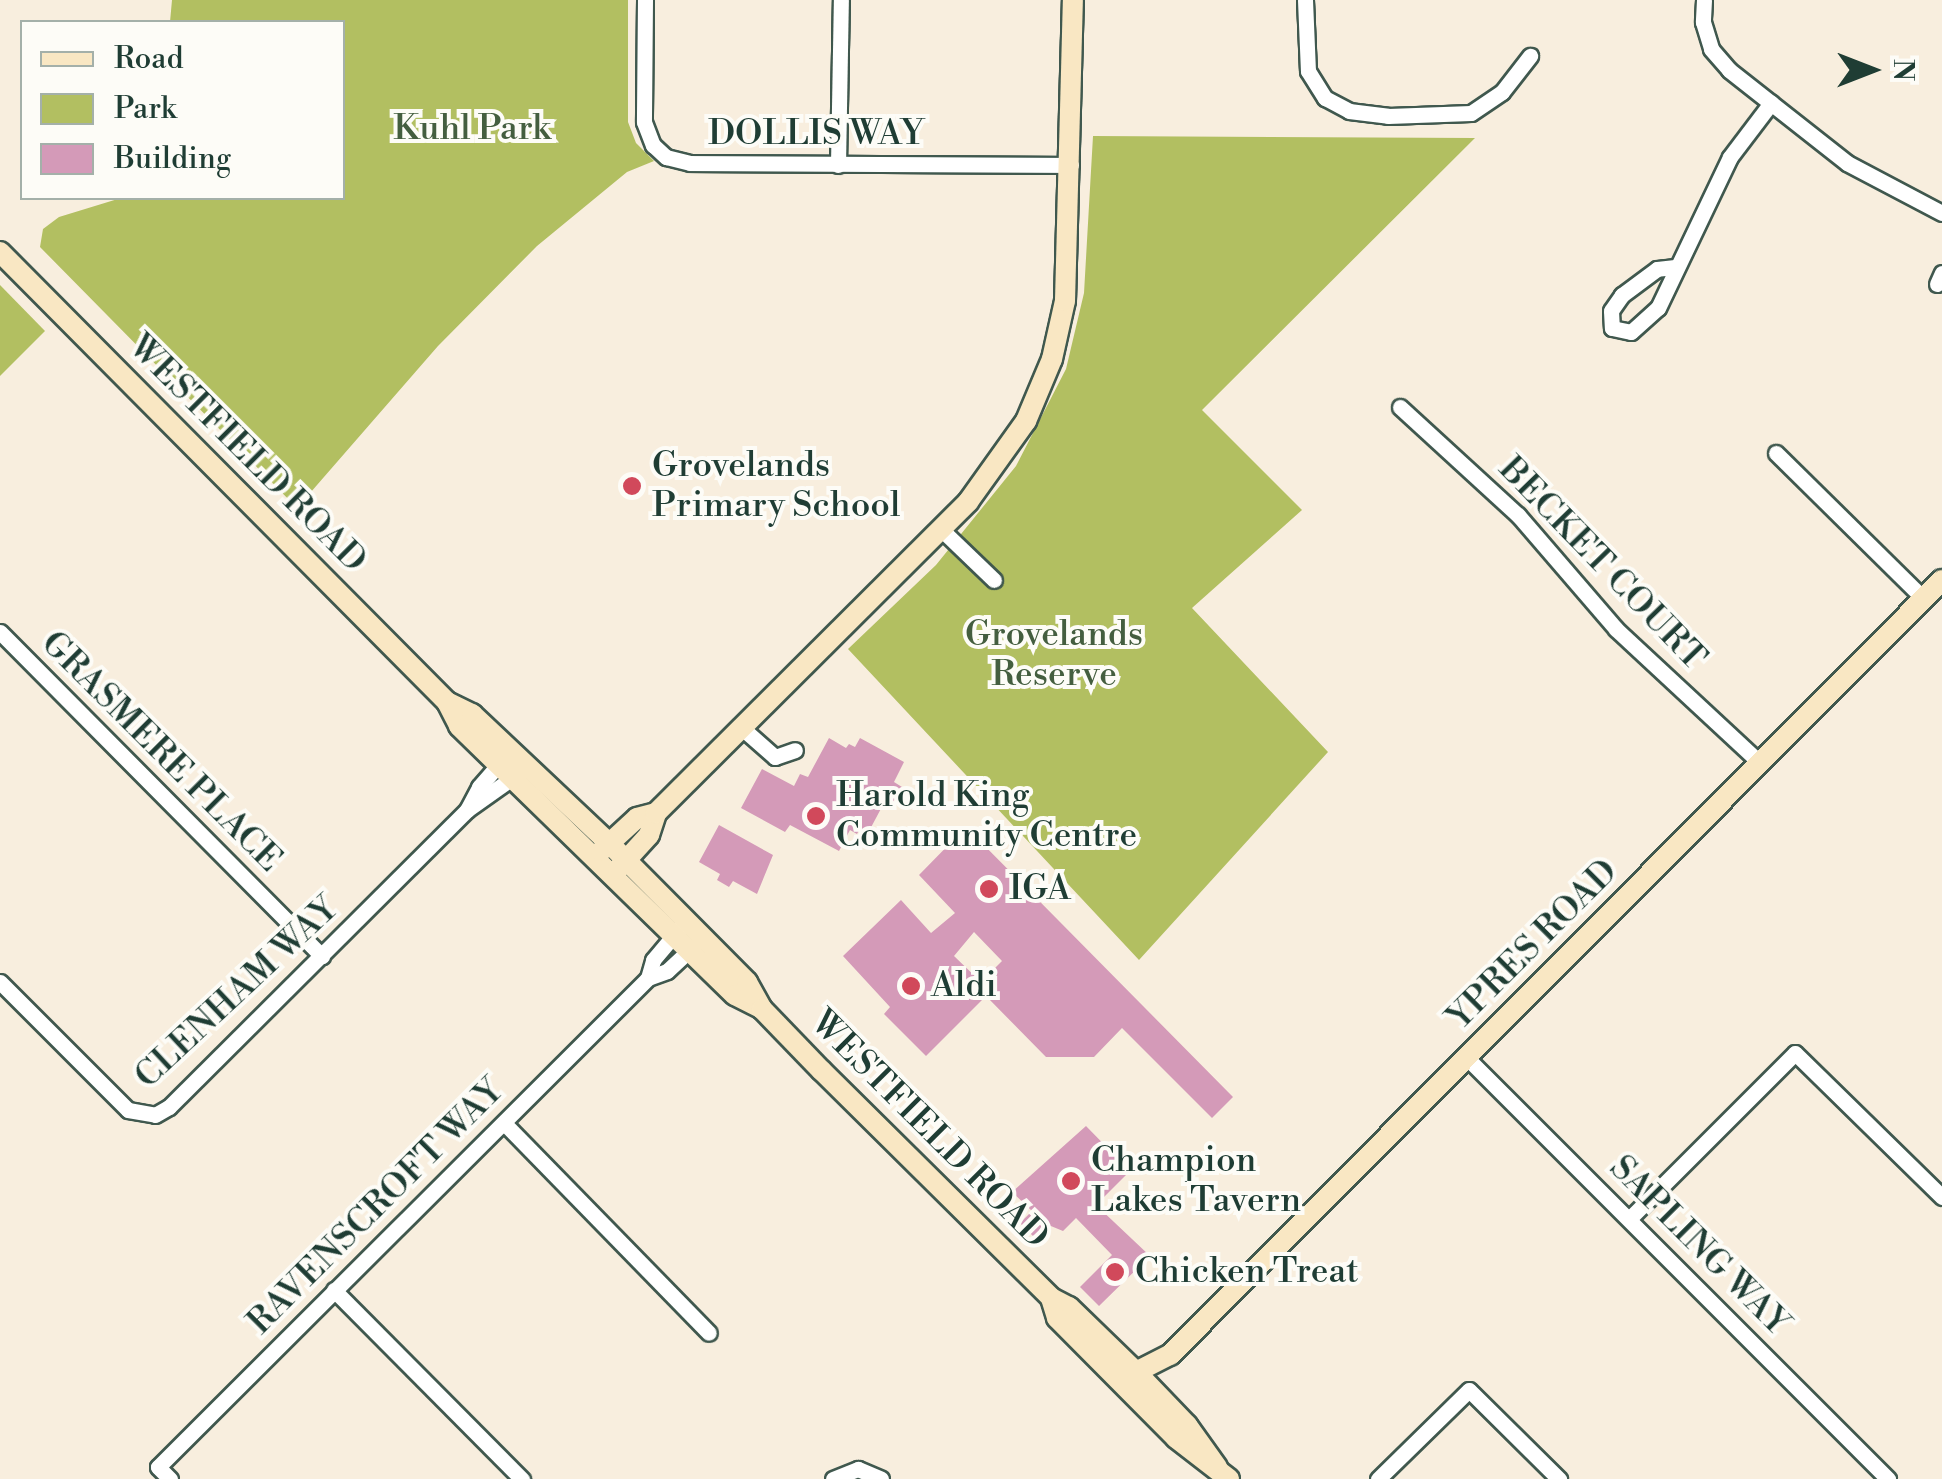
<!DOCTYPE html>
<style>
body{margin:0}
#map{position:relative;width:1942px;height:1479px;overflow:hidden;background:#f8eede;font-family:"Libre Bodoni",serif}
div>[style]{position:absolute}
.green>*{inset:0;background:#b2bf61}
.building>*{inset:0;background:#d49ab8}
.roads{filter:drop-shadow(2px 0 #40584e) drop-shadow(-2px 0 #40584e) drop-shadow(0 2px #40584e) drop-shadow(0 -2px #40584e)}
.street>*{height:15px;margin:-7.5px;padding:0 7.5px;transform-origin:7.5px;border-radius:7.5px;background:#fff}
.secondary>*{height:20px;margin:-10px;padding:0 10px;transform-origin:10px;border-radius:10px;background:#f9e7c3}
.dots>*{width:28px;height:28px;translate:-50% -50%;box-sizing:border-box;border:5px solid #fdfcf7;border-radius:50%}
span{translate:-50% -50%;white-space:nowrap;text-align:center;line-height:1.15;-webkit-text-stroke:8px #fdfcf7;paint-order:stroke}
.park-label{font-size:35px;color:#445e3f}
.street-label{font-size:35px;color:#1f3d34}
.poi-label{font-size:35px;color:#1f3d34}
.left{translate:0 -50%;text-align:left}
.legend{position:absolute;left:20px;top:20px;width:325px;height:180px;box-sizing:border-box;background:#fdfcf7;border:2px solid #a4b0a9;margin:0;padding:12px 18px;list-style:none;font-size:30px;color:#1f3d34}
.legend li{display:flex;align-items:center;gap:20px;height:50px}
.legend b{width:50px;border:2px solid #a4b0a9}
.north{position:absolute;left:1822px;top:20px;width:100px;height:100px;-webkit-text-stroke:8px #fdfcf7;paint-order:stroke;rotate:90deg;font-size:28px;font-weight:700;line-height:40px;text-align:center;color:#1f3d34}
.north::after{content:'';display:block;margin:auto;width:35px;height:45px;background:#1f3d34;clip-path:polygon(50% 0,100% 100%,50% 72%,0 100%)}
</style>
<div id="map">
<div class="green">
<div style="clip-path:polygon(172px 0,628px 0,628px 122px,636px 143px,654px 161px,627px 172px,537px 246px,438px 346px,297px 508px,40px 247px,43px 229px,59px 217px,121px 198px,342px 198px,342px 22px,170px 22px)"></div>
<div style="clip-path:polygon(1093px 136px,1475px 138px,1202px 410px,1302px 510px,1192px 608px,1328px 752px,1139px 960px,848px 649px,936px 565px,1016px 466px,1066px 369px,1084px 293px)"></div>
<div style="clip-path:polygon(0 285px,45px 331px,0 376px)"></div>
</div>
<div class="building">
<div style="clip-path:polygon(829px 738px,846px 748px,849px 744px,855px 747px,860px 738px,904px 762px,894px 782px,902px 787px,890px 807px,884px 803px,868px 833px,860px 828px,857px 834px,850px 830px,839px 851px,790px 825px,785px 832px,741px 808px,762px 769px,794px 786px,800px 774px,808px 777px)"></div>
<div style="clip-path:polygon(719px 825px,773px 855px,757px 894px,733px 881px,729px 887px,717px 880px,720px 874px,699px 862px)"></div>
<div style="clip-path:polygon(evenodd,966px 827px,1233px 1097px,1212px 1118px,1122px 1028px,1094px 1057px,1046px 1057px,986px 996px,926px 1056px,884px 1014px,890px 1007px,843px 956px,901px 900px,931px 933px,955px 913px,919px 875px,966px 827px,974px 932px,1002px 961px,981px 982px,954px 956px,974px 932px)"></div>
<div style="clip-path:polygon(1086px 1126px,1130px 1171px,1096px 1205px,1150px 1256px,1099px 1306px,1080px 1287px,1112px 1255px,1076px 1218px,1063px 1231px,1046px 1224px,1034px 1237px,1020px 1223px,1032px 1211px,1012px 1192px)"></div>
</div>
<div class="roads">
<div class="street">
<div style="left:645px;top:0;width:122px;rotate:90.5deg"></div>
<div style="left:644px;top:122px;width:25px;rotate:69deg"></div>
<div style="left:653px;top:145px;width:18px;rotate:43deg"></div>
<div style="left:666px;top:157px;width:25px;rotate:14deg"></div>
<div style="left:690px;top:163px;width:381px;rotate:0.3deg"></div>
<div style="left:1305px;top:0;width:71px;rotate:87.6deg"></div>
<div style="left:1308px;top:71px;width:32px;rotate:58deg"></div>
<div style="left:1325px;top:98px;width:27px;rotate:28deg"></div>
<div style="left:1349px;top:111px;width:39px;rotate:7deg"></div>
<div style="left:1388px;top:116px;width:83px;rotate:-2.1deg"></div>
<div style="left:1471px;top:113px;width:37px;rotate:-34deg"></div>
<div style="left:1502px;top:92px;width:46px;rotate:-52.1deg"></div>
<div style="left:1704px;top:0;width:22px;rotate:93deg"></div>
<div style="left:1703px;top:22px;width:28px;rotate:73deg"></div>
<div style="left:1711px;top:49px;width:28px;rotate:49deg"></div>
<div style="left:1729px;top:70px;width:150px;rotate:38.2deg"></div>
<div style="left:1847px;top:163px;width:107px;rotate:27.8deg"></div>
<div style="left:838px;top:165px;width:165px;rotate:-89deg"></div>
<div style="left:1675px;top:267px;width:18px;rotate:174deg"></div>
<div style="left:1657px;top:269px;width:44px;rotate:143.4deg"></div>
<div style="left:1622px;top:295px;width:19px;rotate:125deg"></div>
<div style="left:1611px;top:311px;width:17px;rotate:87deg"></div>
<div style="left:1612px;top:328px;width:19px;rotate:12deg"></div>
<div style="left:1631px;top:332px;width:36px;rotate:-42deg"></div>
<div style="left:1658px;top:308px;width:167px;rotate:-64.5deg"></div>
<div style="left:1730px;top:157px;width:68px;rotate:-52.8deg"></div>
<div style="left:1937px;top:284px;width:12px;rotate:-66deg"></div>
<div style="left:1400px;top:407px;width:160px;rotate:42.5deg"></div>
<div style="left:1518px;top:515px;width:150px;rotate:49.3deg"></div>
<div style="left:1616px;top:629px;width:197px;rotate:42.9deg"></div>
<div style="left:1776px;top:453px;width:208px;rotate:44.6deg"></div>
<div style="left:942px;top:530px;width:72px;rotate:43.9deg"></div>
<div style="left:0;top:632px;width:457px;rotate:45.2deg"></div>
<div style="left:742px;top:728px;width:44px;rotate:41.3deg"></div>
<div style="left:775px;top:757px;width:21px;rotate:-19deg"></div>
<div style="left:467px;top:810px;width:26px;rotate:-62deg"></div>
<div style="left:479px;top:787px;width:40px;rotate:-49deg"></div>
<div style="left:648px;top:978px;width:19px;rotate:-74deg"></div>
<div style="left:653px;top:960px;width:42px;rotate:-49.8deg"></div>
<div style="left:0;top:982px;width:181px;rotate:45deg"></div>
<div style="left:128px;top:1110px;width:27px;rotate:10deg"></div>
<div style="left:155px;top:1115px;width:16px;rotate:-30deg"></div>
<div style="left:169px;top:1107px;width:421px;rotate:-44.9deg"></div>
<div style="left:467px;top:810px;width:64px;rotate:-35.4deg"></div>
<div style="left:1466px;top:1057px;width:597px;rotate:45deg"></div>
<div style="left:504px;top:1123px;width:293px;rotate:45.7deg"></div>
<div style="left:1630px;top:1218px;width:233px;rotate:-45deg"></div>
<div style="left:1795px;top:1053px;width:206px;rotate:44.4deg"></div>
<div style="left:334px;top:1290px;width:267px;rotate:45.2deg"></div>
<div style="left:170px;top:1479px;width:17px;rotate:-135deg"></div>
<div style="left:158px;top:1467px;width:692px;rotate:-44.94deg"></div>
<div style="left:648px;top:978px;width:20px;rotate:-20deg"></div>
<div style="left:667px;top:971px;width:37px;rotate:-43deg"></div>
<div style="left:833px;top:1479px;width:27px;rotate:-22deg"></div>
<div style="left:858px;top:1469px;width:25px;rotate:23deg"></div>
<div style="left:1378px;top:1479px;width:127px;rotate:-44.4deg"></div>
<div style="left:1469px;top:1390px;width:127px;rotate:44.7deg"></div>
</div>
<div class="secondary">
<div style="left:0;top:252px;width:634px;rotate:45.19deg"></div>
<div style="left:447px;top:702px;width:27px;rotate:63deg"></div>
<div style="left:459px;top:726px;width:385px;rotate:44.3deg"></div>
<div style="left:735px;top:995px;width:29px;rotate:27deg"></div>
<div style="left:447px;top:702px;width:28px;rotate:26deg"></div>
<div style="left:472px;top:714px;width:188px;rotate:43.3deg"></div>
<div style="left:609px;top:843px;width:196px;rotate:45.2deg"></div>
<div style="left:747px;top:982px;width:31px;rotate:61deg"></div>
<div style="left:762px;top:1009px;width:85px;rotate:46deg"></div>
<div style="left:821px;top:1070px;width:324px;rotate:44.7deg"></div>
<div style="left:1051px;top:1298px;width:20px;rotate:27deg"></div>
<div style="left:1069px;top:1307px;width:93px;rotate:44.1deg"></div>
<div style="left:1136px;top:1372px;width:74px;rotate:46.1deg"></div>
<div style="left:1187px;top:1425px;width:52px;rotate:54.5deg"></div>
<div style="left:601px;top:851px;width:49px;rotate:-42.5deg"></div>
<div style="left:637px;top:818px;width:20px;rotate:-15deg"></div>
<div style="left:618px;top:869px;width:46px;rotate:-47.6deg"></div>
<div style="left:649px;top:835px;width:23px;rotate:-72deg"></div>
<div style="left:656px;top:813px;width:441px;rotate:-44.9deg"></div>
<div style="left:968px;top:502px;width:100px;rotate:-54.4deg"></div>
<div style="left:1026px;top:421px;width:67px;rotate:-67.2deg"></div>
<div style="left:1052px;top:359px;width:59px;rotate:-77.4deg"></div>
<div style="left:1065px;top:301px;width:301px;rotate:-88.5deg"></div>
<div style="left:1051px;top:1298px;width:21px;rotate:73deg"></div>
<div style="left:1057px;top:1318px;width:169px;rotate:45.2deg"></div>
<div style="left:1176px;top:1438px;width:67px;rotate:37.7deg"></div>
<div style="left:1125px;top:1385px;width:17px;rotate:-50deg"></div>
<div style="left:1136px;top:1372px;width:38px;rotate:-27deg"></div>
<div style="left:1170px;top:1355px;width:1094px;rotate:-45.11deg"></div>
</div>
</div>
<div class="dots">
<div style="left:632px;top:486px;background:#d1495b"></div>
<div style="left:816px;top:816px;background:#d1495b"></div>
<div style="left:989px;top:889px;background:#d1495b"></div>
<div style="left:911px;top:986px;background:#d1495b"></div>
<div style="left:1071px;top:1181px;background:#d1495b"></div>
<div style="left:1115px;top:1272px;background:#d1495b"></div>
</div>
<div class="park-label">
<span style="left:472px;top:129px">Kuhl Park</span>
<span style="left:1054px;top:655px">Grovelands<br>Reserve</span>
</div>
<div class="street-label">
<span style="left:816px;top:134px">DOLLIS WAY</span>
<span style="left:247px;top:454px;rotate:45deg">WESTFIELD ROAD</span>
<span style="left:1602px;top:564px;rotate:46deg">BECKET COURT</span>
<span style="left:161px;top:752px;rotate:45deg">GRASMERE PLACE</span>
<span style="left:1533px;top:945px;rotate:-45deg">YPRES ROAD</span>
<span style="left:237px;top:993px;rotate:-43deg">CLENHAM WAY</span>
<span style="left:929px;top:1130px;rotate:45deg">WESTFIELD ROAD</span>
<span style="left:376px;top:1207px;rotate:-45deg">RAVENSCROFT WAY</span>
<span style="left:1699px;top:1246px;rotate:45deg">SAPLING WAY</span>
</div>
<div class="poi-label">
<span class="left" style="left:652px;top:486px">Grovelands<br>Primary School</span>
<span class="left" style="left:836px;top:816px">Harold King<br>Community Centre</span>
<span class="left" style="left:1009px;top:889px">IGA</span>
<span class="left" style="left:931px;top:986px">Aldi</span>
<span class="left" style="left:1091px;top:1181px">Champion<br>Lakes Tavern</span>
<span class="left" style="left:1135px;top:1272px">Chicken Treat</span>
</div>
<ul class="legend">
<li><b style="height:12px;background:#f9e7c3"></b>Road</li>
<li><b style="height:28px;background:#b2bf61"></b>Park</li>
<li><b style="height:28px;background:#d49ab8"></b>Building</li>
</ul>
<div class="north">N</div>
</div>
